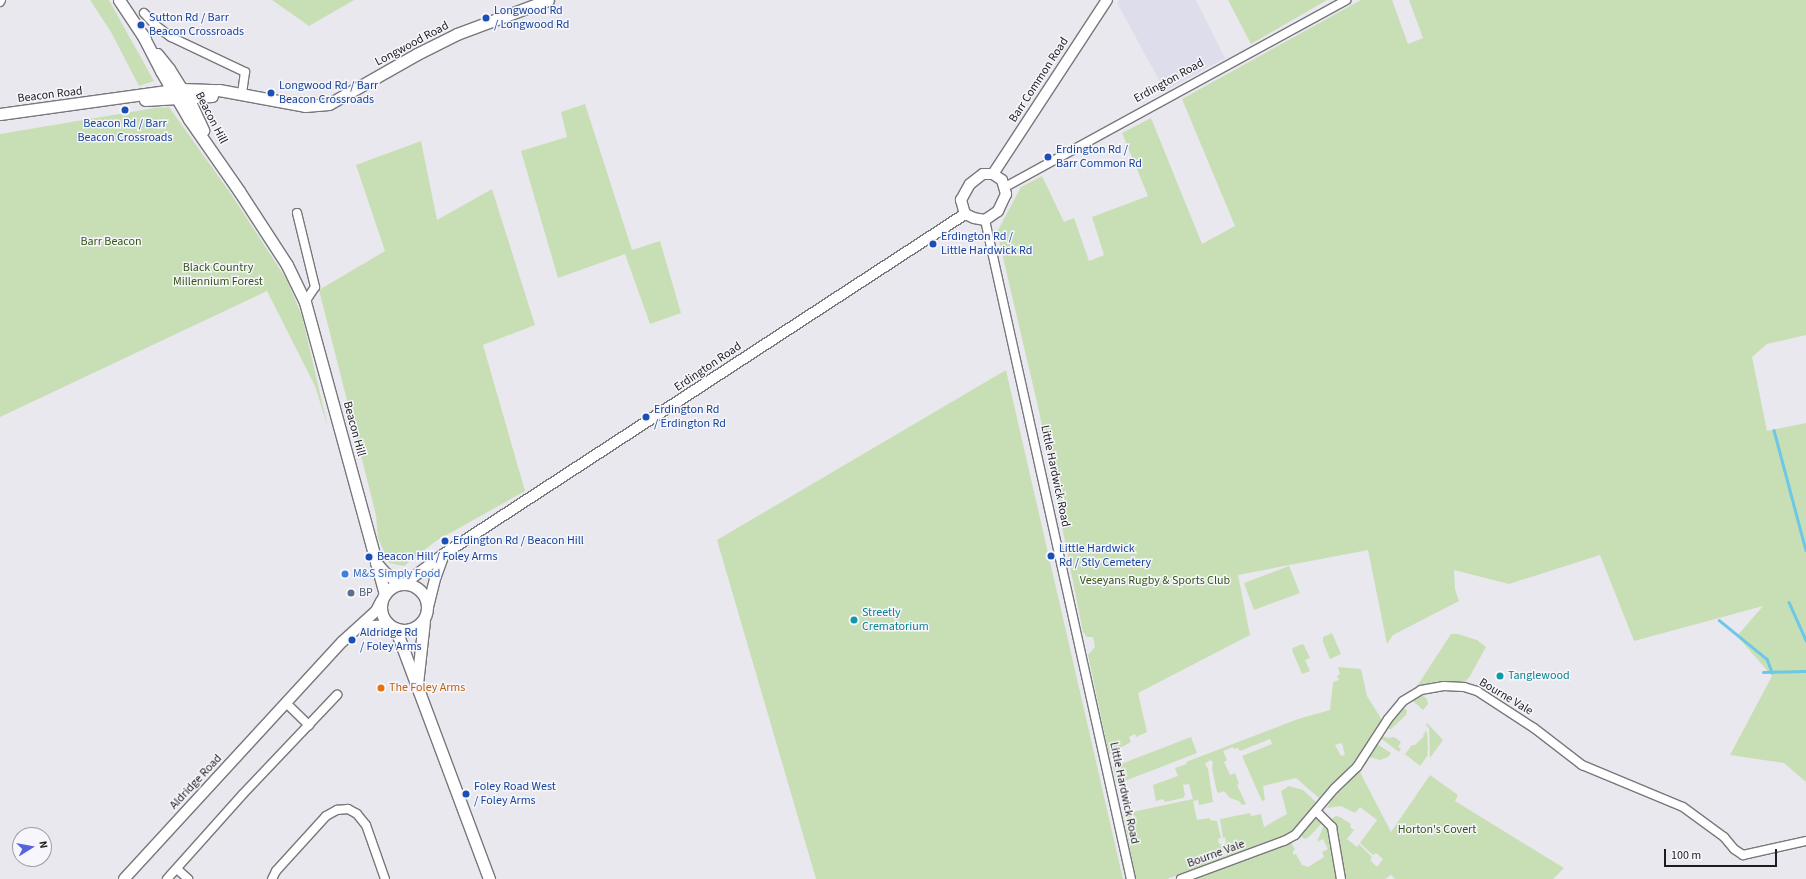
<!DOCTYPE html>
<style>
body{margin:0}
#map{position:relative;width:1806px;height:879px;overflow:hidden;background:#e9e8ee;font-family:"Source Sans 3",sans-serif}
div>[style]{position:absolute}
.built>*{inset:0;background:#deddeb}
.green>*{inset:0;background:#c8dfb6}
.stream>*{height:2.5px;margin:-1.25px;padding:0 1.25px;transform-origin:1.25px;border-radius:1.25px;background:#6dc7e8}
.roads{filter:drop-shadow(1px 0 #78777c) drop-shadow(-1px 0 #78777c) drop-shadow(0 1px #78777c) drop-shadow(0 -1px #78777c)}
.minor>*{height:8px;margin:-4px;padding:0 4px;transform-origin:4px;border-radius:4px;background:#fff}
.tertiary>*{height:10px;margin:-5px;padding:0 5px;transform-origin:5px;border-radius:5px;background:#fff}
.secondary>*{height:11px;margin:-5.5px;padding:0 5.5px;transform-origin:5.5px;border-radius:5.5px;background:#fff}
.secondary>.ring{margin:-5.5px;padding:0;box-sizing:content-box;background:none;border:11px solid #fff;border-radius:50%}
.dots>*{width:11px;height:11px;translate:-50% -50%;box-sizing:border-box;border:2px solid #f6f6fc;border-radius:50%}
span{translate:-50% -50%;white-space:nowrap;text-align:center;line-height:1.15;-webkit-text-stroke:3px #f6f6fc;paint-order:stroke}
.transit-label{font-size:12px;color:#164399}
.left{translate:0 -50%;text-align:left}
.street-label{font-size:12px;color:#1d1d1f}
.park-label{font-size:12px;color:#345510}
.shop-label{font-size:12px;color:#366cbe}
.service-label{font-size:12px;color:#4e5e75}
.culture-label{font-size:12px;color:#0d838f}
.food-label{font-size:12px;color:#c56008}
.north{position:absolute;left:12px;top:827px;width:40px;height:40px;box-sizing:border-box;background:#f6f6fc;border:1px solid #9f9fa4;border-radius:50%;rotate:79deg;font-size:11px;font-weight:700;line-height:16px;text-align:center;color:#1d1d1f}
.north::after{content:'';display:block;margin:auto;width:14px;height:18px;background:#5964db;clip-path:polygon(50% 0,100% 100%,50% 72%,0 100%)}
.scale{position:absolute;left:1664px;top:849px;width:113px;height:18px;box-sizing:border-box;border:2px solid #1d1d1f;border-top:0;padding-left:5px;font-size:12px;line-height:14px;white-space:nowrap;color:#1d1d1f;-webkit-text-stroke:3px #f6f6fc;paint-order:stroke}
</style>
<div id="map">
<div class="built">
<div style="clip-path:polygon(1119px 0,1196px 0,1225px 58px,1165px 91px,1117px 3px)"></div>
</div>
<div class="green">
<div style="clip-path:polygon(90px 0,109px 0,154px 81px,139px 86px,111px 32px)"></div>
<div style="clip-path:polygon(272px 0,354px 0,309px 26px)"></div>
<div style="clip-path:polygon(1228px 0,1327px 0,1251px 44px)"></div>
<div style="clip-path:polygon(1361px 0,1392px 0,1408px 44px,1423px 38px,1409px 0,1806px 0,1806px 335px,1767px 344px,1752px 357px,1767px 431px,1806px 423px,1806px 782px,1784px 763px,1730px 755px,1772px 676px,1737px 636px,1763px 606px,1634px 641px,1600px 555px,1509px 584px,1454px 570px,1455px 589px,1459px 601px,1393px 635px,1387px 644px,1368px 550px,1238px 575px,1250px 635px,1138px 693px,1147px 732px,1136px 737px,1135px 734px,1129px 737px,1131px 742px,1109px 754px,1088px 655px,1095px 647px,1093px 637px,1087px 637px,1083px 632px,1039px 411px,997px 232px,1021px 187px,1042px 176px,1064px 222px,1074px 218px,1089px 261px,1104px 255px,1092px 217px,1148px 196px,1122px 133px,1151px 118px,1202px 244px,1235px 226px,1182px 99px)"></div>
<div style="clip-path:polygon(585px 104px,632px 250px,660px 241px,681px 313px,650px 324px,625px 254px,558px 278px,521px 151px,567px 137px,561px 112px)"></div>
<div style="clip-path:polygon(169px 107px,231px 194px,287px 280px,302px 316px,328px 428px,315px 386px,267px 291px,0 417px,0 134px,155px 108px)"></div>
<div style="clip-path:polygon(421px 141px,437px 220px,492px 189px,535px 325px,483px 345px,525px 491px,436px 541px,404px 566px,389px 563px,378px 538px,376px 515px,319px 290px,385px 251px,356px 165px)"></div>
<div style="clip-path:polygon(1006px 370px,1123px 879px,816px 879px,717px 540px)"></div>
<div style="clip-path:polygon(1289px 566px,1300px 593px,1254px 610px,1244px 583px)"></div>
<div style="clip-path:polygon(1332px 633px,1341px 654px,1330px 659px,1323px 642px,1323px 637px)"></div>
<div style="clip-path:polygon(1451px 634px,1458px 634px,1477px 640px,1486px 647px,1470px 676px,1464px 683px,1438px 681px,1417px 686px)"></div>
<div style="clip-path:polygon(1302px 644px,1304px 645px,1310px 658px,1305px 660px,1310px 671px,1302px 674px,1292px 650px,1293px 648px)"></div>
<div style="clip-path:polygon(evenodd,1338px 667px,1361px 669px,1367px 696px,1382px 720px,1368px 748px,1354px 764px,1353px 763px,1320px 799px,1296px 778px,1263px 786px,1265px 800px,1262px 801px,1242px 756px,1272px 744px,1270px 739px,1240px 751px,1238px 748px,1234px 749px,1233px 747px,1223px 751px,1227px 760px,1224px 762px,1230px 775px,1235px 773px,1239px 784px,1237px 785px,1246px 804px,1242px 805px,1239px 801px,1230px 798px,1224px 791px,1219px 793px,1217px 792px,1212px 768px,1213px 762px,1210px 760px,1205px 764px,1208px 769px,1213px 802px,1199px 805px,1198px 800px,1193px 801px,1197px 820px,1209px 818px,1210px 820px,1217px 821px,1221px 838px,1218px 839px,1219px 844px,1222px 844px,1225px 858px,1167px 879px,1136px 879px,1123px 814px,1193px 799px,1189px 784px,1183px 785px,1185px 795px,1183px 798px,1165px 802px,1163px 799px,1156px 801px,1153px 785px,1178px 776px,1175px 768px,1187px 764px,1186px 762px,1298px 719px,1330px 710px,1333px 682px,1339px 680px,1337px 676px,1340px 674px,1338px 667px,1342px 743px,1345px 755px,1341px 756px,1335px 745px,1342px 743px)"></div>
<div style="clip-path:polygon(1420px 692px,1427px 699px,1428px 704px,1423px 710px,1413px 701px,1408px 704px,1407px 701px)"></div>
<div style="clip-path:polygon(1402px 708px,1407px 710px,1406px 715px,1391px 729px,1388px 729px,1386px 728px,1394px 715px)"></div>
<div style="clip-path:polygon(1427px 723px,1443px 740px,1430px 758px,1429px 728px,1426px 725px)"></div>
<div style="clip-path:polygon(1421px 728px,1427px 732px,1428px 750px,1427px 752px,1428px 755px,1420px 766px,1405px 754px,1412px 745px,1415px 745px,1424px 736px,1423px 735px,1426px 731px)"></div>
<div style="clip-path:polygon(1380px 735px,1387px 738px,1394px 737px,1401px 742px,1398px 747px,1401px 749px,1399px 752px,1379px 737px)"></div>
<div style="clip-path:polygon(1191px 737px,1197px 753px,1117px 784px,1113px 767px)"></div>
<div style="clip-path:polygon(1377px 744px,1391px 753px,1388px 757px,1380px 760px,1369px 757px)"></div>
<div style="clip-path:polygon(1366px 760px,1368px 761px,1360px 772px,1391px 832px,1430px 775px,1458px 795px,1455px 801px,1564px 868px,1553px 879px,1395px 879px,1391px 875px,1385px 879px,1344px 879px,1327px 816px,1331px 819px,1336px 816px,1340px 817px,1351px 824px,1350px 827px,1354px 830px,1347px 839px,1357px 847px,1359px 844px,1372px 857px,1370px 860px,1376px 866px,1378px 866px,1383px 859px,1376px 853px,1373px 855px,1360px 843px,1377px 820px,1360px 807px,1355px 813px,1341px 806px,1327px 808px,1332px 799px,1359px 771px)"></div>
<div style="clip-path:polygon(1289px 786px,1303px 790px,1317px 803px,1295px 830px,1272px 844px,1227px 857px,1224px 844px,1226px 843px,1225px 837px,1223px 838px,1220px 819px,1250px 813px,1251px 816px,1261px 814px,1264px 827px,1287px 814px,1281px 791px)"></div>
<div style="clip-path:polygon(1317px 817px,1323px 822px,1309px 837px,1305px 839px,1300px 836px)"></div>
<div style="clip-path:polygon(1328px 825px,1339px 879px,1193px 879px,1291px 842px,1295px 850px,1293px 851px,1293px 855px,1296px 854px,1302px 865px,1308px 867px,1324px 857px,1322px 852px,1328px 849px,1323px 839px,1317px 842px,1323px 827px)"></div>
</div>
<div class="stream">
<div style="left:1774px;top:430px;width:124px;rotate:75.1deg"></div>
<div style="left:1789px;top:602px;width:42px;rotate:65.9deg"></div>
<div style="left:1719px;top:620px;width:62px;rotate:39.1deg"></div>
<div style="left:1767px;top:659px;width:14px;rotate:69deg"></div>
<div style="left:1763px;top:672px;width:43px;rotate:-1.3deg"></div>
</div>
<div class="roads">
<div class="minor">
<div style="left:0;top:2px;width:2px;rotate:-63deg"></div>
<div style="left:144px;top:13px;width:16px;rotate:47deg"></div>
<div style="left:155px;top:25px;width:20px;rotate:37deg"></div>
<div style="left:171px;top:37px;width:82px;rotate:25.3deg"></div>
<div style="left:245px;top:72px;width:22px;rotate:98deg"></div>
<div style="left:1005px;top:187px;width:389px;rotate:-28.7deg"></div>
<div style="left:297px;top:213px;width:76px;rotate:76.3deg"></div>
<div style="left:315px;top:287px;width:18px;rotate:124deg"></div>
<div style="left:985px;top:220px;width:675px;rotate:77.51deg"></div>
<div style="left:286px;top:703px;width:32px;rotate:44deg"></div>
<div style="left:1316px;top:811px;width:23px;rotate:45deg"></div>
<div style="left:1332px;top:827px;width:53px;rotate:80.2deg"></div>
<div style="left:177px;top:869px;width:15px;rotate:42deg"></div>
<div style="left:167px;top:879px;width:114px;rotate:-48.2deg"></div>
<div style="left:243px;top:794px;width:137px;rotate:-46.5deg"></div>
<div style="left:272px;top:879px;width:9px;rotate:-63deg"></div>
<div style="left:276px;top:871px;width:74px;rotate:-47.7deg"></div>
<div style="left:326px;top:816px;width:13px;rotate:-29deg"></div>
<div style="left:337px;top:810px;width:11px;rotate:-5deg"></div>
<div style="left:348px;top:809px;width:10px;rotate:29deg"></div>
<div style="left:357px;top:814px;width:14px;rotate:51deg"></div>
<div style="left:366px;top:825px;width:57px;rotate:70.6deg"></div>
<div style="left:1181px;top:879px;width:110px;rotate:-20.3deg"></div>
<div style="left:1284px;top:841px;width:13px;rotate:-29deg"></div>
<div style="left:1295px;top:835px;width:60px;rotate:-49.7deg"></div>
<div style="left:1334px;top:789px;width:32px;rotate:-44deg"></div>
<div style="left:1357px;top:767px;width:57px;rotate:-57.1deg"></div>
<div style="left:1388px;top:719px;width:23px;rotate:-50deg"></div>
<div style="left:1403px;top:701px;width:21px;rotate:-31deg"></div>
<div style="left:1421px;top:690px;width:23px;rotate:-10deg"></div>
<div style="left:1444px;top:686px;width:20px;rotate:3deg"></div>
<div style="left:1464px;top:687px;width:14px;rotate:17deg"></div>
<div style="left:1477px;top:691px;width:68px;rotate:33deg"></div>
<div style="left:1534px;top:728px;width:61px;rotate:37.6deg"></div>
<div style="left:1582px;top:765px;width:109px;rotate:22.6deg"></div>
<div style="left:1683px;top:807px;width:51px;rotate:36.2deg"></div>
<div style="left:1724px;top:837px;width:16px;rotate:50deg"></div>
<div style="left:1734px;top:849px;width:11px;rotate:34deg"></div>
<div style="left:1743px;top:855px;width:65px;rotate:-12.5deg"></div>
</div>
<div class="tertiary">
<div style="left:983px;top:174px;width:10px"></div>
<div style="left:993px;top:174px;width:11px;rotate:34deg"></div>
<div style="left:1002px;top:180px;width:15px;rotate:74deg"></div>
<div style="left:1006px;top:194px;width:19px;rotate:115deg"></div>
<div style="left:998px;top:211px;width:16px;rotate:145deg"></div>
<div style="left:985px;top:220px;width:11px;rotate:-170deg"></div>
<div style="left:974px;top:218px;width:10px;rotate:-156deg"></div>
<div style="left:965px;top:214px;width:15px;rotate:-106deg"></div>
<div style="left:961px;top:200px;width:18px;rotate:-61deg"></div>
<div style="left:970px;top:184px;width:16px;rotate:-38deg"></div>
<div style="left:993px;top:174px;width:208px;rotate:-56.8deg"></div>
<div style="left:404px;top:584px;width:50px;rotate:-36.9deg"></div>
<div style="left:444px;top:554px;width:622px;rotate:-33.13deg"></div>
<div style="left:428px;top:607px;width:32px;rotate:-76deg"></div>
<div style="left:436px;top:576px;width:23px;rotate:-70deg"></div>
<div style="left:360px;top:627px;width:28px;rotate:-4deg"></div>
<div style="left:124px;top:879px;width:323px;rotate:-47.4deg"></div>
<div style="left:343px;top:641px;width:45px;rotate:-42.3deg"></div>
<div style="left:376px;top:611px;width:11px;rotate:-63deg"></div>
</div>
<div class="secondary">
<div style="left:119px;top:0;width:47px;rotate:56.3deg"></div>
<div style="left:142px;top:34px;width:42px;rotate:62.8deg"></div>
<div style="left:161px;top:71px;width:56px;rotate:59.7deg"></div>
<div style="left:189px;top:119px;width:88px;rotate:55.2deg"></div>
<div style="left:239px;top:191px;width:88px;rotate:57deg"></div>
<div style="left:287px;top:265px;width:41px;rotate:64.1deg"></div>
<div style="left:305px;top:302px;width:303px;rotate:74.7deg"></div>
<div style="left:157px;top:54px;width:19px;rotate:51deg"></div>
<div style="left:169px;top:69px;width:41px;rotate:57.8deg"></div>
<div style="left:191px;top:104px;width:29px;rotate:65deg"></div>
<div style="left:145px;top:100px;width:67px;rotate:-3.4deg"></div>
<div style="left:0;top:114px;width:183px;rotate:-7.9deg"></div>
<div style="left:181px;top:89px;width:38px;rotate:2deg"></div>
<div style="left:219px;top:90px;width:87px;rotate:10.5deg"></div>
<div style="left:305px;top:106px;width:24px;rotate:-5deg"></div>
<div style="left:329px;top:104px;width:101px;rotate:-29.6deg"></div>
<div style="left:417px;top:54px;width:45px;rotate:-26.6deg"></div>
<div style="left:457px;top:34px;width:97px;rotate:-20.5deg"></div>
<div style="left:376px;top:563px;width:13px;rotate:48deg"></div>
<div style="left:385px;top:573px;width:18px;rotate:34deg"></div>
<div class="ring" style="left:381px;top:584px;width:35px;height:35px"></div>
<div style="left:396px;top:630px;width:266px;rotate:69.5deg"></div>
<div style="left:417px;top:684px;width:63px;rotate:-83.7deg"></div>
</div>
</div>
<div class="dots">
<div style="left:486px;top:18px;background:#1a4fb4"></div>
<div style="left:141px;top:25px;background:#1a4fb4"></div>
<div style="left:271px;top:93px;background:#1a4fb4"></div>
<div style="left:125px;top:110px;background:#1a4fb4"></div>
<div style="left:1048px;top:157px;background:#1a4fb4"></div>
<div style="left:933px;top:244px;background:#1a4fb4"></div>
<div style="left:646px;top:417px;background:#1a4fb4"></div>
<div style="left:445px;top:541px;background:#1a4fb4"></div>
<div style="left:1051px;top:556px;background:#1a4fb4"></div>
<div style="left:369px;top:557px;background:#1a4fb4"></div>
<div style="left:345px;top:574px;background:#3f7fe0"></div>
<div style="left:351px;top:593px;background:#5c6f8a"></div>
<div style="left:854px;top:620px;background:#0f9aa8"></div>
<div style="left:352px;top:640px;background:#1a4fb4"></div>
<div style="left:1500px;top:676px;background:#0f9aa8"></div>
<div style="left:381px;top:688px;background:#e8710a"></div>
<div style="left:466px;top:794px;background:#1a4fb4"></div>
</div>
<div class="transit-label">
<span class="left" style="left:494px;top:18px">Longwood Rd<br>/ Longwood Rd</span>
<span class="left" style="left:149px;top:25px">Sutton Rd / Barr<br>Beacon Crossroads</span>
<span class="left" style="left:279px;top:93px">Longwood Rd / Barr<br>Beacon Crossroads</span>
<span style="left:125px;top:131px">Beacon Rd / Barr<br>Beacon Crossroads</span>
<span class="left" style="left:1056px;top:157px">Erdington Rd /<br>Barr Common Rd</span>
<span class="left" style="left:941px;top:244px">Erdington Rd /<br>Little Hardwick Rd</span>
<span class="left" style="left:654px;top:417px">Erdington Rd<br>/ Erdington Rd</span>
<span class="left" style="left:453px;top:541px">Erdington Rd / Beacon Hill</span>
<span class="left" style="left:1059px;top:556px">Little Hardwick<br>Rd / Stly Cemetery</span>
<span class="left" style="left:377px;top:557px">Beacon Hill / Foley Arms</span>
<span class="left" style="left:360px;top:640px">Aldridge Rd<br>/ Foley Arms</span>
<span class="left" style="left:474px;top:794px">Foley Road West<br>/ Foley Arms</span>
</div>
<div class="street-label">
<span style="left:412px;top:44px;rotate:-28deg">Longwood Road</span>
<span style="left:1039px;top:80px;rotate:-57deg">Barr Common Road</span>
<span style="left:1169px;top:81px;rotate:-29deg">Erdington Road</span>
<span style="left:50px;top:95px;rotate:-7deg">Beacon Road</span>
<span style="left:211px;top:118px;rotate:63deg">Beacon Hill</span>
<span style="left:708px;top:367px;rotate:-34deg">Erdington Road</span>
<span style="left:354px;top:429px;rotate:75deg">Beacon Hill</span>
<span style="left:1055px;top:476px;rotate:78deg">Little Hardwick Road</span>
<span style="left:1506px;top:697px;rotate:31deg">Bourne Vale</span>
<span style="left:196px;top:782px;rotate:-47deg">Aldridge Road</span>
<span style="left:1124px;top:793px;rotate:78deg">Little Hardwick Road</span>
<span style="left:1216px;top:854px;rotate:-20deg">Bourne Vale</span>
</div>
<div class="park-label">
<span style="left:111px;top:242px">Barr Beacon</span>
<span style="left:218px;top:275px">Black Country<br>Millennium Forest</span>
<span style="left:1155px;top:581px">Veseyans Rugby &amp; Sports Club</span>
<span style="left:1437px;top:830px">Horton's Covert</span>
</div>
<div class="shop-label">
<span class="left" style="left:353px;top:574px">M&amp;S Simply Food</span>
</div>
<div class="service-label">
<span class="left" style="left:359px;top:593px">BP</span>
</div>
<div class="culture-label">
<span class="left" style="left:862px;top:620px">Streetly<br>Crematorium</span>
<span class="left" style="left:1508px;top:676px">Tanglewood</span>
</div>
<div class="food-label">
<span class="left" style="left:389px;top:688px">The Foley Arms</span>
</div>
<div class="north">N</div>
<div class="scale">100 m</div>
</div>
